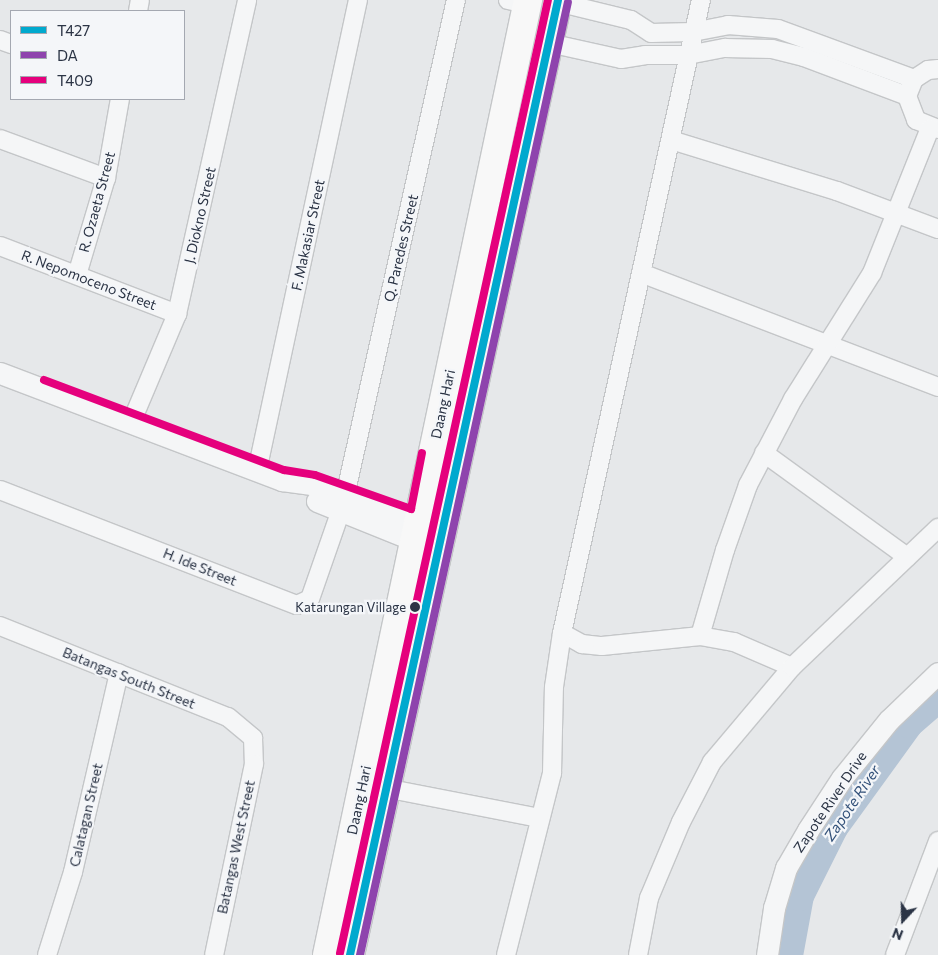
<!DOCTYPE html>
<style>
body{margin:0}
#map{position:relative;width:938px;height:955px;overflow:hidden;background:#e6e8ea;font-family:Commissioner,sans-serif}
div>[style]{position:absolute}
.river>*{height:31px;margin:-15.5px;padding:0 15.5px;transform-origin:15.5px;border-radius:15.5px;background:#b4c4d5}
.roads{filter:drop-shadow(1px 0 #c4c6c8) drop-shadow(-1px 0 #c4c6c8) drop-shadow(0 1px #c4c6c8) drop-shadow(0 -1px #c4c6c8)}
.minor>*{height:18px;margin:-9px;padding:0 9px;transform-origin:9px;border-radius:9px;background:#f5f6f7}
.tertiary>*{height:21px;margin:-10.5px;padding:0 10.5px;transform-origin:10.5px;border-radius:10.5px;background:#f5f6f7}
.primary>*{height:28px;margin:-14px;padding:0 14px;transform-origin:14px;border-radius:14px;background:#f8f8f8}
.bus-1>*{height:8px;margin:-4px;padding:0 4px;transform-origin:4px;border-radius:4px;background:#00a9ce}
.bus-2>*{height:8px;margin:-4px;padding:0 4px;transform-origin:4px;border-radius:4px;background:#8e44ad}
.bus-3>*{height:8px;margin:-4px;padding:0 4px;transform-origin:4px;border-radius:4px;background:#e5007d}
.dots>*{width:14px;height:14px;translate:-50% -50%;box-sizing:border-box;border:2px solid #f4f6f9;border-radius:50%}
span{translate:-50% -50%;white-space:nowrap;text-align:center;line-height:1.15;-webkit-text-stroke:4.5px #f4f6f9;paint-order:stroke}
.bus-label{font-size:13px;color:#2b3445}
.right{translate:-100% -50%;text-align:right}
.street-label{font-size:14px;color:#2b3445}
.water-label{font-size:15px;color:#34527a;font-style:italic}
.legend{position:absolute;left:10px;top:10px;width:175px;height:90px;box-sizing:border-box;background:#f4f6f9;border:1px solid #a4a8b1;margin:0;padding:6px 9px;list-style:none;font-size:15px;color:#2b3445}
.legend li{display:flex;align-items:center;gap:10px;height:25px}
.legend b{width:25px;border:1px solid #a4a8b1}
.north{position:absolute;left:878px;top:895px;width:50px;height:50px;-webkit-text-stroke:4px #f4f6f9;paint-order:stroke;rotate:201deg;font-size:14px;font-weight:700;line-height:20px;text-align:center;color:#2b3445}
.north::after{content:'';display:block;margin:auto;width:18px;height:22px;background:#2b3445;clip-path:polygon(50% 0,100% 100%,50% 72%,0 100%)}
</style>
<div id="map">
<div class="river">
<div style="left:787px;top:955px;width:61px;rotate:-79.6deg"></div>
<div style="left:798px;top:895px;width:76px;rotate:-63.4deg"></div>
<div style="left:832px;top:827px;width:130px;rotate:-54.1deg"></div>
<div style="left:908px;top:722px;width:40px;rotate:-41deg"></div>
</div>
<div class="roads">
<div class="minor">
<div style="left:508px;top:0;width:19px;rotate:12deg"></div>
<div style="left:557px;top:2px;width:76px;rotate:13.7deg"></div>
<div style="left:631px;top:20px;width:24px;rotate:33deg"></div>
<div style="left:651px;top:33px;width:42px;rotate:-1.4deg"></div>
<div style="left:693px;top:32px;width:36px;rotate:-11deg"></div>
<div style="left:728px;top:25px;width:50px;rotate:4.6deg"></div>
<div style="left:778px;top:29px;width:145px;rotate:20.2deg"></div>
<div style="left:138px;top:11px;width:11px;rotate:-80deg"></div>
<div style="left:0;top:40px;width:12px;rotate:20deg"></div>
<div style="left:549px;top:43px;width:74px;rotate:12.5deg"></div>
<div style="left:621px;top:59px;width:24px;rotate:-9deg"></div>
<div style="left:645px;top:55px;width:43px"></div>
<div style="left:688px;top:55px;width:38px;rotate:-11deg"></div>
<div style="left:725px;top:48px;width:47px;rotate:1.2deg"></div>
<div style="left:772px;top:49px;width:33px;rotate:14deg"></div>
<div style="left:804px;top:57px;width:110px;rotate:20.7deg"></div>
<div style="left:938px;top:69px;width:10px;rotate:174deg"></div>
<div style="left:928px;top:70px;width:17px;rotate:147deg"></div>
<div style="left:914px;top:79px;width:18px;rotate:112deg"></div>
<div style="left:907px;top:96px;width:26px;rotate:69deg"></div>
<div style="left:916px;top:120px;width:24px;rotate:22deg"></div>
<div style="left:0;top:139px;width:113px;rotate:20.2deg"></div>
<div style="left:671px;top:140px;width:174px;rotate:17.1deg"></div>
<div style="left:837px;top:191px;width:108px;rotate:20.6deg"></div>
<div style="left:0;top:246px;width:190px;rotate:21deg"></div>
<div style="left:641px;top:273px;width:318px;rotate:21deg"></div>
<div style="left:77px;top:275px;width:101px;rotate:-73.4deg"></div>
<div style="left:106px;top:178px;width:80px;rotate:-80deg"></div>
<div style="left:131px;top:423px;width:118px;rotate:-67.1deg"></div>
<div style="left:177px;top:314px;width:322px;rotate:-77.4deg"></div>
<div style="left:764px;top:453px;width:177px;rotate:36deg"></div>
<div style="left:257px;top:471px;width:482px;rotate:-77.9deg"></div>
<div style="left:0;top:490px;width:318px;rotate:21.2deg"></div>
<div style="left:297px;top:605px;width:14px;rotate:-25deg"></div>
<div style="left:310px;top:599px;width:94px;rotate:-70.8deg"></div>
<div style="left:345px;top:496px;width:508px;rotate:-77.39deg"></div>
<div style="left:0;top:626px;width:245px;rotate:21.8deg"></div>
<div style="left:228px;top:717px;width:33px;rotate:40deg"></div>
<div style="left:253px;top:738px;width:26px;rotate:88deg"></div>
<div style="left:254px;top:764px;width:195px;rotate:101.8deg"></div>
<div style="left:562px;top:633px;width:23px;rotate:29deg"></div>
<div style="left:582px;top:644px;width:20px;rotate:6deg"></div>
<div style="left:602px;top:646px;width:99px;rotate:-5.8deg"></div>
<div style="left:700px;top:636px;width:35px;rotate:10deg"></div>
<div style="left:734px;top:642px;width:63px;rotate:23.3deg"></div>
<div style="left:700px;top:636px;width:90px;rotate:-73.8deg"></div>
<div style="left:725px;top:550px;width:69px;rotate:-70.5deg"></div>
<div style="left:748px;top:485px;width:97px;rotate:-62.4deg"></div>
<div style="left:793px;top:399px;width:149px;rotate:-57.9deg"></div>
<div style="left:872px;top:273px;width:156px;rotate:-68.2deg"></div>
<div style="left:385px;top:788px;width:158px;rotate:11deg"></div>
<div style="left:47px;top:955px;width:87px;rotate:-72.6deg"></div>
<div style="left:73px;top:872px;width:204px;rotate:-77deg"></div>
<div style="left:506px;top:955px;width:188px;rotate:-75.8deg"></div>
<div style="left:552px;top:773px;width:86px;rotate:-88.7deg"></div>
<div style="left:554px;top:687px;width:55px;rotate:-81.6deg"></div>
<div style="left:562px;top:633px;width:648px;rotate:-77.62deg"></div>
<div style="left:638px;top:955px;width:58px;rotate:-79.1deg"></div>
<div style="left:649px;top:898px;width:82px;rotate:-67.2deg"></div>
<div style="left:681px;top:822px;width:68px;rotate:-62.7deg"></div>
<div style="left:712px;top:762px;width:124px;rotate:-49.9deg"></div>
<div style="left:792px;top:667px;width:202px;rotate:-43.6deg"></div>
<div style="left:895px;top:955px;width:122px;rotate:-69.3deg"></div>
</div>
<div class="tertiary">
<div style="left:0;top:373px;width:302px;rotate:20.8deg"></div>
<div style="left:282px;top:480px;width:30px;rotate:8deg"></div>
<div style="left:312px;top:484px;width:113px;rotate:19.7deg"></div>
<div style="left:317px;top:501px;width:105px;rotate:21.9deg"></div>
<div style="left:767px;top:955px;width:48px;rotate:-81.5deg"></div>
<div style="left:774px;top:908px;width:42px;rotate:-73.3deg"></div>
<div style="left:786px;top:868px;width:44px;rotate:-59.9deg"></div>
<div style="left:808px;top:830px;width:62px;rotate:-56.8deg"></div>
<div style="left:842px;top:778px;width:75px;rotate:-51deg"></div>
<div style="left:889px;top:720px;width:68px;rotate:-43.8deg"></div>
</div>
<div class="primary">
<div style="left:327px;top:955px;width:976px;rotate:-78.11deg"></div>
<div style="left:350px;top:955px;width:977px;rotate:-77.71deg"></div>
</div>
</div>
<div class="bus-1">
<div style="left:350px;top:955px;width:977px;rotate:-77.71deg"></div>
</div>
<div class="bus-2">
<div style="left:360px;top:955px;width:975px;rotate:-77.69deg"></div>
</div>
<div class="bus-3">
<div style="left:44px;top:380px;width:256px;rotate:20.6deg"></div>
<div style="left:284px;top:470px;width:31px;rotate:9deg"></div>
<div style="left:315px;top:475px;width:102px;rotate:19.5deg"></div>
<div style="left:411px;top:509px;width:57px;rotate:-78.9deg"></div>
<div style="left:340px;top:953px;width:975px;rotate:-77.69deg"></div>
</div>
<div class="dots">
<div style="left:415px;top:607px;background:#2b3445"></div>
</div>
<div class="bus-label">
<span class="right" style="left:406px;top:607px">Katarungan Village</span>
</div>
<div class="street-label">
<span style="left:97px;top:202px;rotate:-75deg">R. Ozaeta Street</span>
<span style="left:200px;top:215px;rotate:-77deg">J. Diokno Street</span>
<span style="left:308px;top:235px;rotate:-78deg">F. Makasiar Street</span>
<span style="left:401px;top:248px;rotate:-77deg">Q. Paredes Street</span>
<span style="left:89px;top:280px;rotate:21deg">R. Nepomoceno Street</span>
<span style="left:443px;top:404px;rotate:-78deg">Daang Hari</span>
<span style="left:200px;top:567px;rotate:22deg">H. Ide Street</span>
<span style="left:129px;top:678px;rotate:22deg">Batangas South Street</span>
<span style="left:359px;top:800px;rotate:-78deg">Daang Hari</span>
<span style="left:830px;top:802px;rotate:-56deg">Zapote River Drive</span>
<span style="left:86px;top:815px;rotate:-77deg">Calatagan Street</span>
<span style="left:236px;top:847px;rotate:-78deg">Batangas West Street</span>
</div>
<div class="water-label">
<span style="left:852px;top:803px;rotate:-56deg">Zapote River</span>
</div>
<ul class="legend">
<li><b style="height:6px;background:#00a9ce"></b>T427</li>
<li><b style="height:6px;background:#8e44ad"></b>DA</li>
<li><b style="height:6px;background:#e5007d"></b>T409</li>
</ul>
<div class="north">N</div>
</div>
